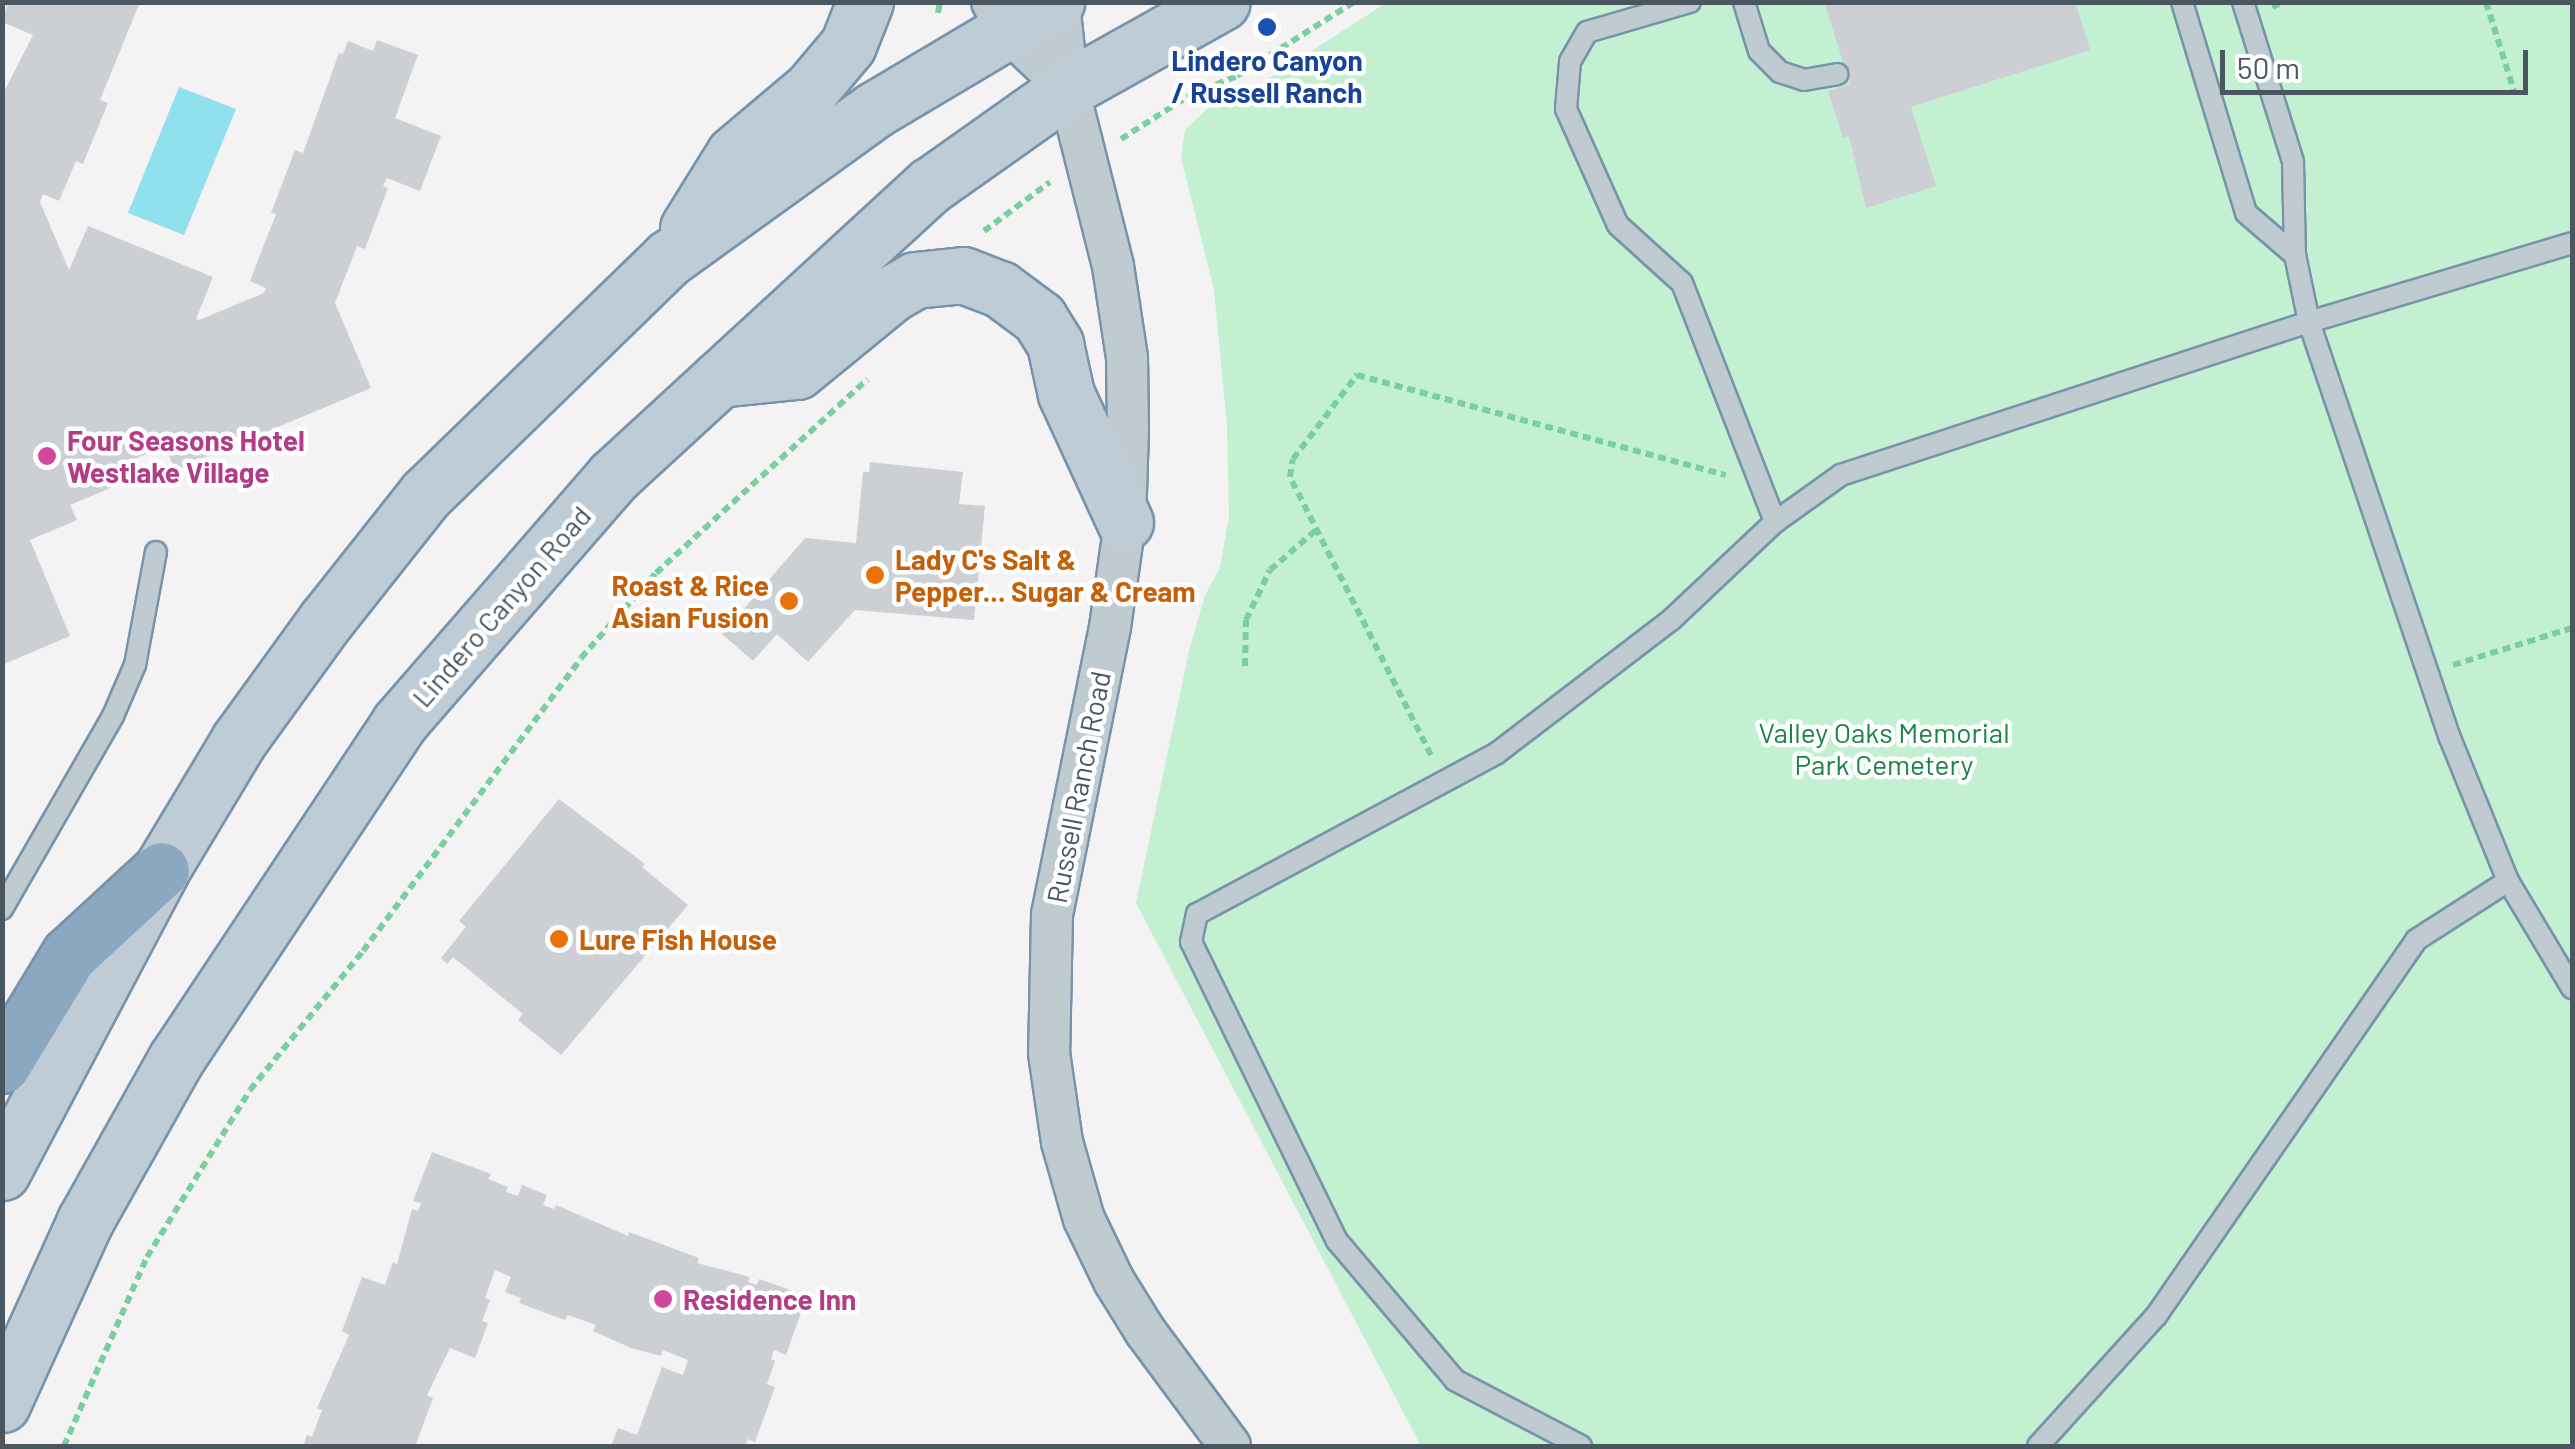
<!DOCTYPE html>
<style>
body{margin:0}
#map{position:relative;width:2575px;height:1449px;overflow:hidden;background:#f4f2f2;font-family:Barlow,sans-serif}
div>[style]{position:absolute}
.green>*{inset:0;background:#c2f0d1}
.water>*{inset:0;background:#90e0ed}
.building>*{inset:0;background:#ccd0d4}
.path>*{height:6px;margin-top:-3px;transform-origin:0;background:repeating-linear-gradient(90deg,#7acfa0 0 8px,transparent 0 13px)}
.roads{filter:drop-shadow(2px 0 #7693ac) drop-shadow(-2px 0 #7693ac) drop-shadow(0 2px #7693ac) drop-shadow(0 -2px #7693ac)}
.lane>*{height:20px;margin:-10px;padding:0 10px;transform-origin:10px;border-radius:10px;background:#c0cad1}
.street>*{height:40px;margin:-20px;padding:0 20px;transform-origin:20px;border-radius:20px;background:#c0cad1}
.secondary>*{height:55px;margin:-27.5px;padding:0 27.5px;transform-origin:27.5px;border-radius:27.5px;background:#c0ccd5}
.highway>*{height:55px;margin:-27.5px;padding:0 27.5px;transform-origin:27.5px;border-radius:27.5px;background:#8ba8c0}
.dots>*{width:28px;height:28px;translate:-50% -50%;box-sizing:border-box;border:5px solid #fff;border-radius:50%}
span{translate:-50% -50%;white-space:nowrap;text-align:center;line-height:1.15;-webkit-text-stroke:9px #fff;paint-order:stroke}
.transit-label{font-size:28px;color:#164399;font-weight:700}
.hotel-label{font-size:28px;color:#b23c85;font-weight:700}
.left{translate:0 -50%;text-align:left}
.food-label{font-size:28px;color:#c56008;font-weight:700}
.right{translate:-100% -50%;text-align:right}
.street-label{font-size:28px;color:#4a5760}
.park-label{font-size:28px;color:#188447}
.frame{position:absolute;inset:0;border:5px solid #4a5760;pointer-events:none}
.scale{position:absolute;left:2220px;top:50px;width:308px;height:45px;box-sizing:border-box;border:5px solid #4a5760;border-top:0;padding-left:12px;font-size:30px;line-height:35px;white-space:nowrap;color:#4a5760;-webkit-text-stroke:8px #fff;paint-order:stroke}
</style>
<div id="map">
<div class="green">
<div style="clip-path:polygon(1386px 3px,2572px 3px,2572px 1446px,1421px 1446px,1136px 903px,1189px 651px,1205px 595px,1220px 568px,1229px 516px,1227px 425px,1214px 290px,1181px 157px,1185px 130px,1207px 109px,1254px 88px)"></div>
</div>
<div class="water">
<div style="clip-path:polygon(179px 87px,236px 109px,184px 235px,128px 213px)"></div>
</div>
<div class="building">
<div style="clip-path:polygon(8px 2px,140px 2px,100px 100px,108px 103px,83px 164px,76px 161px,59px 201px,43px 194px,40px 202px,69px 270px,88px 226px,213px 277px,196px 319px,199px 320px,264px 293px,266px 288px,250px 281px,276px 214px,271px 213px,295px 150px,303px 153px,339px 53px,343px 54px,348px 41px,373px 51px,377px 40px,418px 55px,395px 118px,441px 136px,420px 191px,387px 178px,383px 186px,388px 188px,365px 249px,357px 246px,335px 303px,371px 388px,175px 470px,165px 446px,116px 467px,122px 483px,70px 505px,77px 520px,30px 540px,70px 636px,2px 665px,2px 96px,33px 35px,2px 22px)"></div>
<div style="clip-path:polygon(1824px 2px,2075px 2px,2090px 50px,1911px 107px,1936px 186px,1866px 208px,1849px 136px,1843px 138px,1828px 91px,1850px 84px)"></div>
<div style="clip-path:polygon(870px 462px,963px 472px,959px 504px,985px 506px,974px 620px,855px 610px,808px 662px,777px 634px,753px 661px,722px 634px,805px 538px,856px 543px,863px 472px,869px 472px)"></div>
<div style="clip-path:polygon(559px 799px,645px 864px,642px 867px,688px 905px,561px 1055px,518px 1020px,523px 1014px,453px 957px,447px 964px,441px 958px,466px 927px,459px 921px)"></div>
<div style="clip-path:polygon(432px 1152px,491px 1174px,488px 1179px,508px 1187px,506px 1192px,518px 1196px,522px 1185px,547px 1195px,543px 1205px,554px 1209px,556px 1205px,628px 1236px,629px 1232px,699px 1258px,697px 1263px,750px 1277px,748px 1282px,757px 1285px,759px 1279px,807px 1296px,786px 1355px,774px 1350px,771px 1359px,775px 1361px,767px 1384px,775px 1387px,755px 1442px,748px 1439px,745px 1446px,611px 1446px,618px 1428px,637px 1435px,662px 1367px,683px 1375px,688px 1360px,663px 1350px,661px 1356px,631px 1348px,593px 1331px,596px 1325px,568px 1315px,565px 1320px,519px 1303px,521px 1298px,505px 1292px,511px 1277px,495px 1270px,485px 1298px,490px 1300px,482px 1321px,488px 1323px,475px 1358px,450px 1348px,427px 1395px,433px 1398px,416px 1444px,303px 1446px,307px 1435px,312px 1437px,322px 1410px,317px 1408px,349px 1335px,342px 1331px,362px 1277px,385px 1285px,393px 1262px,397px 1264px,412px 1209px,418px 1211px,421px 1203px,413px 1201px)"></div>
</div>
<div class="path">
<div style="left:2486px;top:2px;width:93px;rotate:72.5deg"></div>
<div style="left:2272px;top:7px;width:14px;rotate:-21deg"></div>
<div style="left:938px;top:13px;width:11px;rotate:-80deg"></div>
<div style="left:1121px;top:139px;width:84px;rotate:-32.4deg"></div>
<div style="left:1192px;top:94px;width:48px;rotate:-21.8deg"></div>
<div style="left:1237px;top:76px;width:138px;rotate:-32.3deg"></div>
<div style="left:984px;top:231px;width:82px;rotate:-36.6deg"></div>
<div style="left:2453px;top:665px;width:125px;rotate:-17.3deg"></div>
<div style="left:1245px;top:666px;width:46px;rotate:-88.8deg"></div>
<div style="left:1246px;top:620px;width:55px;rotate:-64.4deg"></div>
<div style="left:1270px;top:570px;width:60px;rotate:-40.9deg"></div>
<div style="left:1431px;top:755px;width:312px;rotate:-116.9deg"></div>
<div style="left:1290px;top:477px;width:18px;rotate:-81deg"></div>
<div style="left:1293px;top:459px;width:106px;rotate:-52.7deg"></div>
<div style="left:1357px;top:375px;width:382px;rotate:15.2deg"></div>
<div style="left:64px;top:1446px;width:206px;rotate:-66.3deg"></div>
<div style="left:147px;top:1257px;width:196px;rotate:-58.3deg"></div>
<div style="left:250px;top:1090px;width:179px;rotate:-50.9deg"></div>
<div style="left:363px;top:951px;width:365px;rotate:-53.3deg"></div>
<div style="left:581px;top:658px;width:113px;rotate:-48.6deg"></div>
<div style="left:656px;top:573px;width:287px;rotate:-42.5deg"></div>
</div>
<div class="roads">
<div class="lane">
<div style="left:1690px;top:2px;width:107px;rotate:163.8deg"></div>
<div style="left:1587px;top:32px;width:34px;rotate:120deg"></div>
<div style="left:1570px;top:62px;width:47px;rotate:94.9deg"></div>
<div style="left:1566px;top:109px;width:127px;rotate:65.9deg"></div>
<div style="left:1618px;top:225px;width:86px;rotate:42.2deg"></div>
<div style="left:1682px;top:283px;width:256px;rotate:68.7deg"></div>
<div style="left:1744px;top:2px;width:51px;rotate:73deg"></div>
<div style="left:1759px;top:51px;width:30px;rotate:45deg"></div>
<div style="left:1780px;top:72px;width:25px;rotate:18deg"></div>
<div style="left:1804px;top:80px;width:34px;rotate:-10deg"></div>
<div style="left:2182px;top:2px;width:220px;rotate:73.1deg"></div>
<div style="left:2246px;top:213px;width:65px;rotate:40.6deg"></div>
<div style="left:2243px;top:2px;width:168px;rotate:72.6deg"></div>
<div style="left:2293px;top:162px;width:93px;rotate:88.8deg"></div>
<div style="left:2295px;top:255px;width:68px;rotate:78.2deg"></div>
<div style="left:2309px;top:322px;width:439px;rotate:71.3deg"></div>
<div style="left:2450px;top:738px;width:154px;rotate:67.9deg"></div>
<div style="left:2508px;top:881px;width:125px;rotate:59.1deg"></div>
<div style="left:2px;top:909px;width:223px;rotate:-60.1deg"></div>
<div style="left:113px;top:716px;width:56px;rotate:-66.7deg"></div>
<div style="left:135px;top:665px;width:115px;rotate:-79.5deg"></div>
<div style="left:1581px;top:1446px;width:142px;rotate:-152.4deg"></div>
<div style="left:1455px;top:1380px;width:182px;rotate:-130.3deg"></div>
<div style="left:1337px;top:1241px;width:333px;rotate:-116deg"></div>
<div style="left:1191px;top:942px;width:29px;rotate:-78deg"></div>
<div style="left:1197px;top:914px;width:340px;rotate:-28.2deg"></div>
<div style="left:1497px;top:753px;width:219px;rotate:-37.4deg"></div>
<div style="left:1671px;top:620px;width:143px;rotate:-43.3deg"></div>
<div style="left:1775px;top:522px;width:81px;rotate:-35.5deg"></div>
<div style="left:1841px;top:475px;width:492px;rotate:-18.1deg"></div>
<div style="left:2309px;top:322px;width:275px;rotate:-16.7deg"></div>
<div style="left:2038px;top:1446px;width:176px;rotate:-47.8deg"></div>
<div style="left:2156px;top:1316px;width:457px;rotate:-55.3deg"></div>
<div style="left:2416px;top:940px;width:109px;rotate:-32.7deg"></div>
</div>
<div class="street">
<div style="left:992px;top:2px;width:36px;rotate:60deg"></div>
<div style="left:1010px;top:33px;width:80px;rotate:43.5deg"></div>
<div style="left:1059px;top:2px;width:86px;rotate:84deg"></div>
<div style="left:1068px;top:88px;width:184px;rotate:75.8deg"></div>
<div style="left:1113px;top:266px;width:93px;rotate:81.3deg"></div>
<div style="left:1127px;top:358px;width:71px;rotate:89.2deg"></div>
<div style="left:1128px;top:429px;width:93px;rotate:91.8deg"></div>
<div style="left:1125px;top:522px;width:106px;rotate:98.1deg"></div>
<div style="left:1110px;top:627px;width:294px;rotate:101.4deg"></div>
<div style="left:1052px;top:915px;width:138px;rotate:91.2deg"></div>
<div style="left:1049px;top:1053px;width:90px;rotate:81.7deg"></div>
<div style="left:1062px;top:1142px;width:80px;rotate:74.1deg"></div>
<div style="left:1084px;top:1219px;width:69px;rotate:64.2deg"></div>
<div style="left:1114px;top:1281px;width:59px;rotate:58.2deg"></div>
<div style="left:1145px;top:1331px;width:143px;rotate:53.5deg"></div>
</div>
<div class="secondary">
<div style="left:688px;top:228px;width:87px;rotate:-58.1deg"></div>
<div style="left:734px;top:154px;width:102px;rotate:-40.2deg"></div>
<div style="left:812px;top:88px;width:56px;rotate:-50.1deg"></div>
<div style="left:848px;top:45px;width:46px;rotate:-68.4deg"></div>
<div style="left:719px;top:379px;width:78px;rotate:-5.9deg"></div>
<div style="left:797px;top:371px;width:122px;rotate:-39.3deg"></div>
<div style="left:891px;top:294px;width:28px;rotate:-30deg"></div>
<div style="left:915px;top:280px;width:48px;rotate:-5.9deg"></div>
<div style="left:963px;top:275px;width:40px;rotate:21deg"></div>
<div style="left:1000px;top:289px;width:49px;rotate:36.6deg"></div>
<div style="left:1039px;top:318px;width:31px;rotate:58deg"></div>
<div style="left:1055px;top:344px;width:51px;rotate:77.6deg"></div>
<div style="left:1066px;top:394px;width:141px;rotate:65.3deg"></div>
<div style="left:2px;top:1172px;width:341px;rotate:-62.2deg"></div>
<div style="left:161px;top:870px;width:152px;rotate:-59deg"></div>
<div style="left:239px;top:740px;width:148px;rotate:-54.1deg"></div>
<div style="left:326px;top:620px;width:161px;rotate:-51.6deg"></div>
<div style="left:426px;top:494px;width:339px;rotate:-44.2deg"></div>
<div style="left:669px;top:258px;width:253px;rotate:-35.8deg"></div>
<div style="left:874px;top:110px;width:212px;rotate:-30.7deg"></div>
<div style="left:2px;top:1404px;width:201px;rotate:-65.6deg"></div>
<div style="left:85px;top:1221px;width:186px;rotate:-60.7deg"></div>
<div style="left:176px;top:1059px;width:403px;rotate:-56.4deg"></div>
<div style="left:399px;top:723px;width:327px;rotate:-49deg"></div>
<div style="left:614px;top:476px;width:430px;rotate:-42.6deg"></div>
<div style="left:931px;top:185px;width:168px;rotate:-35.3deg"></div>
<div style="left:1068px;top:88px;width:176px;rotate:-29.2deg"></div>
</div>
<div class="highway">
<div style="left:2px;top:1065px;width:129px;rotate:-58.7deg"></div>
<div style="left:69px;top:955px;width:125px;rotate:-42.7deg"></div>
</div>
</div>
<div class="dots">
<div style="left:1267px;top:27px;background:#1a4fb4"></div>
<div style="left:47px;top:456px;background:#d1479c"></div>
<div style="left:875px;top:575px;background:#e8710a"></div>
<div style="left:789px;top:601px;background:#e8710a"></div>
<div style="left:559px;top:939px;background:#e8710a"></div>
<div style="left:663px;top:1299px;background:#d1479c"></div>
</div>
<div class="transit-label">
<span style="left:1267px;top:76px">Lindero Canyon<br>/ Russell Ranch</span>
</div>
<div class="hotel-label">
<span class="left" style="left:67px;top:456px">Four Seasons Hotel<br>Westlake Village</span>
<span class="left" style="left:683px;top:1299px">Residence Inn</span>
</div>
<div class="food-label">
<span class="left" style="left:895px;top:575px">Lady C's Salt &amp;<br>Pepper... Sugar &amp; Cream</span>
<span class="right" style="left:769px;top:601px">Roast &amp; Rice<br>Asian Fusion</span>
<span class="left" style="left:579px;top:939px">Lure Fish House</span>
</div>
<div class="street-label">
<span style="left:501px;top:606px;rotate:-49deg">Lindero Canyon Road</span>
<span style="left:1078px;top:787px;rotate:-79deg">Russell Ranch Road</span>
</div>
<div class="park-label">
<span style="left:1884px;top:748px">Valley Oaks Memorial<br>Park Cemetery</span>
</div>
<div class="frame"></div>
<div class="scale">50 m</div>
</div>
